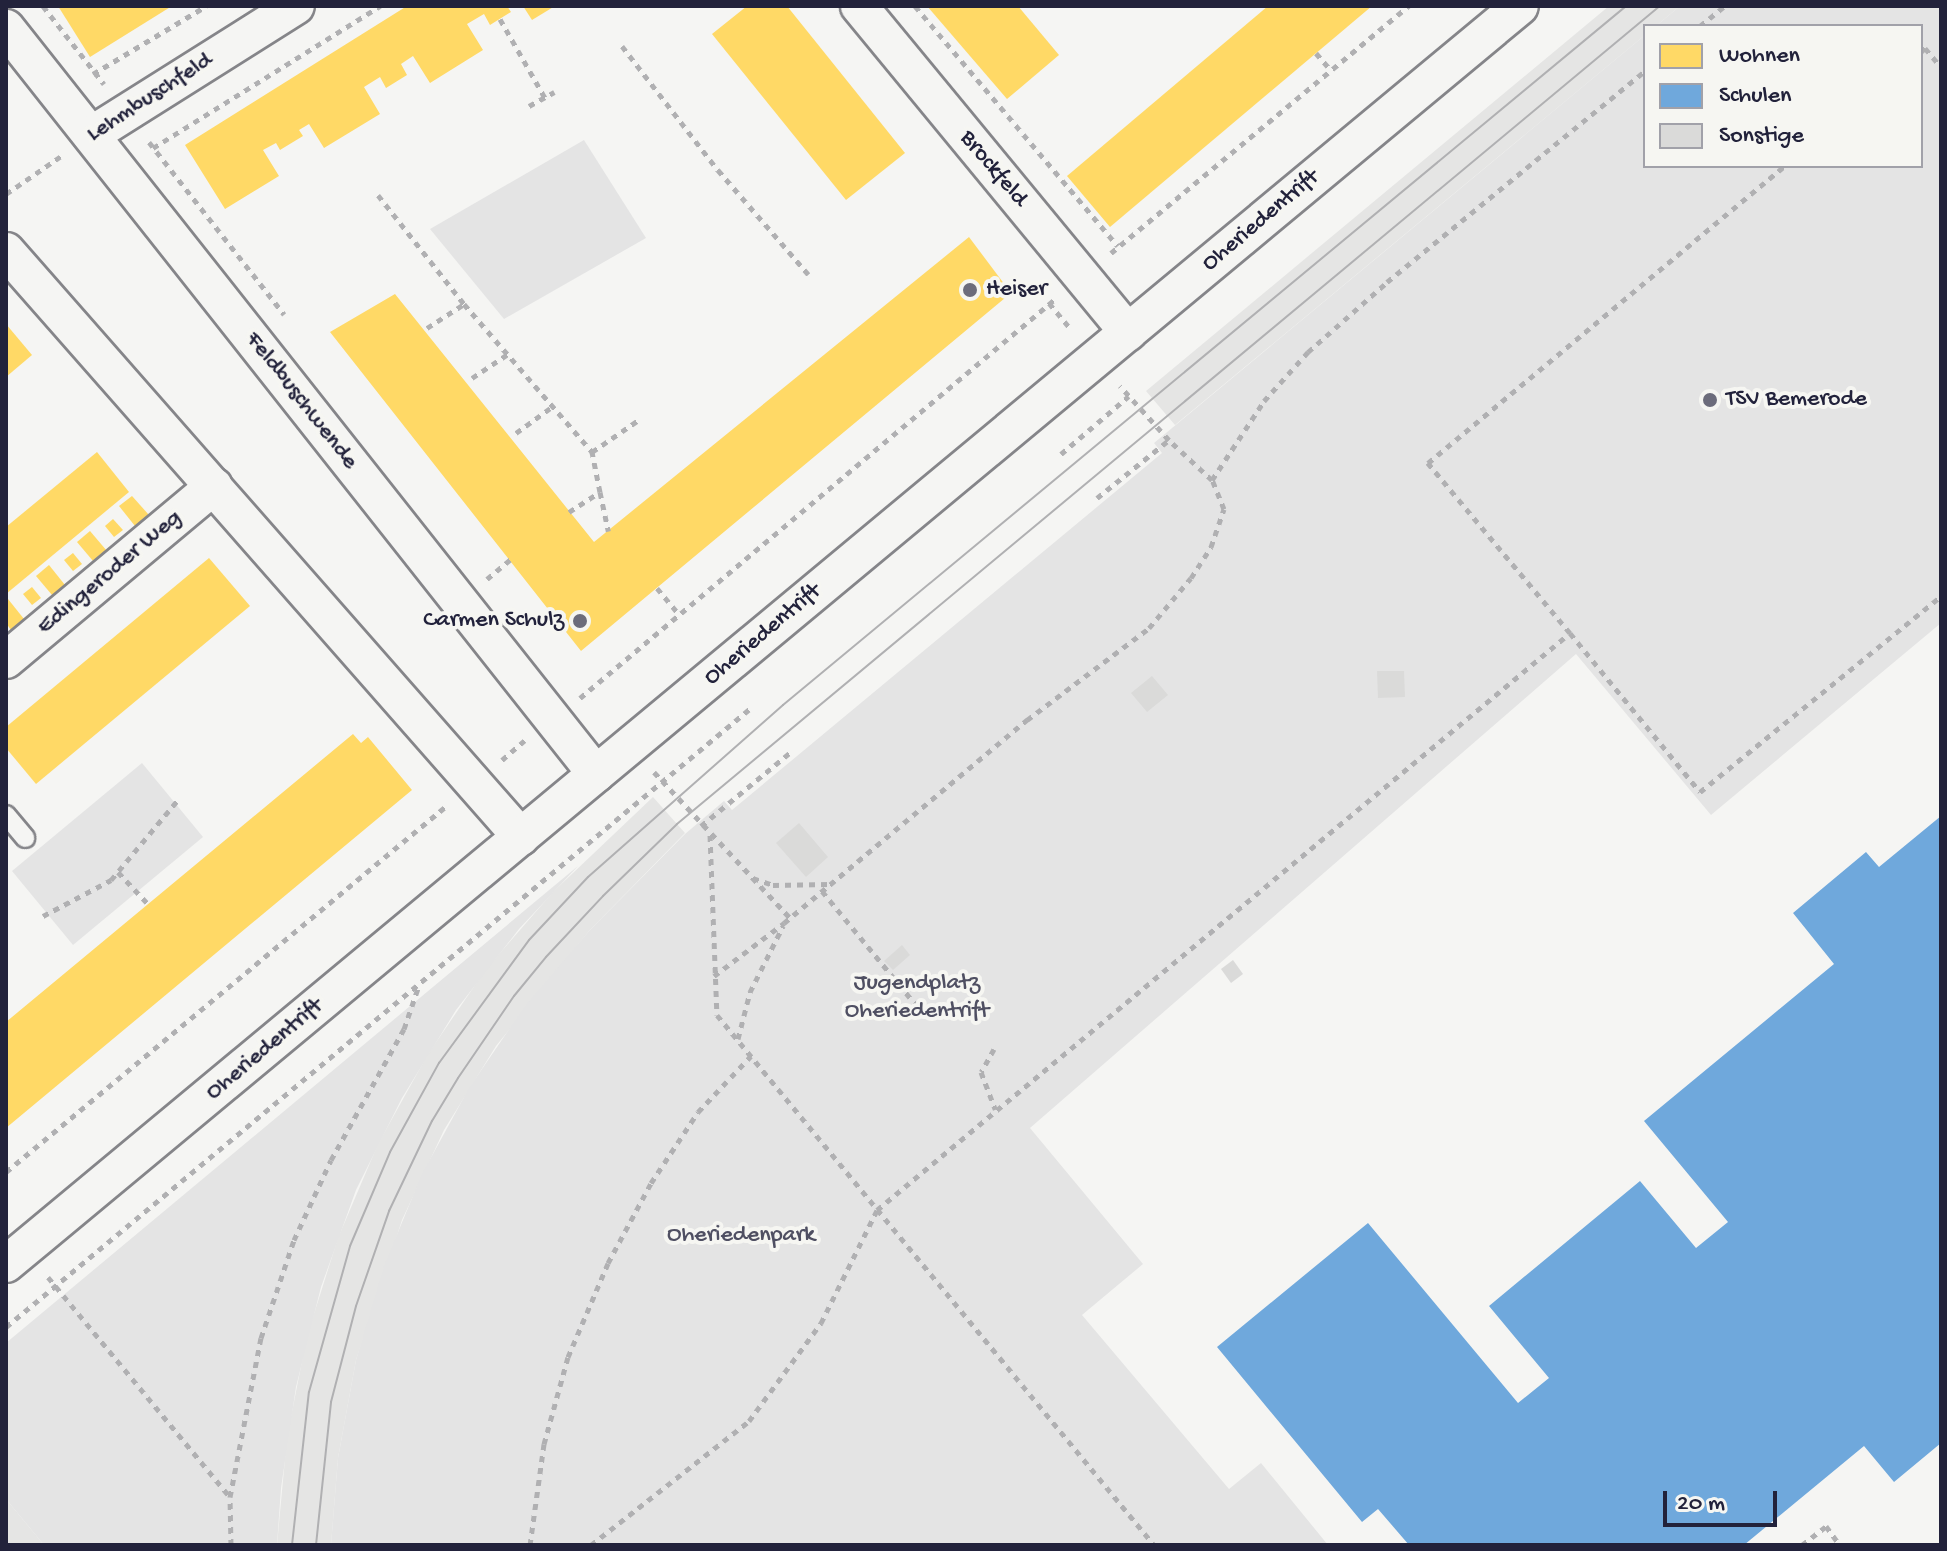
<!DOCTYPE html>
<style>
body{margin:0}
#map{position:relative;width:1947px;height:1551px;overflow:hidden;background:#f5f5f3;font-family:"Gochi Hand",sans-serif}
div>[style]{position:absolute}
.built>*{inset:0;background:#e5e5e4}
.green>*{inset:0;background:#e4e4e4}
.homes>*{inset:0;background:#ffd966}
.schools>*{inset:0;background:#6fa8dc}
.building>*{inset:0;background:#dadad9}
.path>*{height:5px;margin-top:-2.5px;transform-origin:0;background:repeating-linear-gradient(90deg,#b0b0b2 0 6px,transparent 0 12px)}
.roads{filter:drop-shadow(2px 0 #858589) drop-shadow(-2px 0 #858589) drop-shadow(0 2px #858589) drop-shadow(0 -2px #858589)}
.lane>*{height:18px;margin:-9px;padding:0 9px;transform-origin:9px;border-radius:9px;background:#f5f5f3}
.street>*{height:36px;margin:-18px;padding:0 18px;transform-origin:18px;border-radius:18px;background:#f5f5f3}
.tram>*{height:2px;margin:-1px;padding:0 1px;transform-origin:1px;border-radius:1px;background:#b0b0b2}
.dots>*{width:22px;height:22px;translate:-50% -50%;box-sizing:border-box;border:4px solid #f6f6f2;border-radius:50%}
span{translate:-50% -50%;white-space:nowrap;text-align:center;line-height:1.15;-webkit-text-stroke:8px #f6f6f2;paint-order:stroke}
.street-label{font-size:24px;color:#22223b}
.poi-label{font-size:24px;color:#22223b}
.left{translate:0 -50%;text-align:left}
.right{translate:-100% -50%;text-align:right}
.park-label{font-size:24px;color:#4f4f62}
.frame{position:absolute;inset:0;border:8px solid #22223b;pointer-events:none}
.legend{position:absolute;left:1643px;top:24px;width:280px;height:144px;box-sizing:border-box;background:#f6f6f2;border:2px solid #a1a1a9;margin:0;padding:10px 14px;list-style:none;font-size:24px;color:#22223b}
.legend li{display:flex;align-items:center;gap:16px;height:40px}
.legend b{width:40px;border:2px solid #a1a1a9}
.scale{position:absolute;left:1663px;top:1491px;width:114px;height:36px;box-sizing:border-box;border:4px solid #22223b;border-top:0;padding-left:10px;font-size:24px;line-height:28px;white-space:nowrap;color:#22223b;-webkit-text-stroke:6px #f6f6f2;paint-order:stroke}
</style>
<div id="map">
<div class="built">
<div style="clip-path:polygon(1609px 6px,1680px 6px,1656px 26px,1645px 26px,1645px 35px,1175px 425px,1146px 391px)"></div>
<div style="clip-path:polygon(653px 797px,685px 833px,589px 931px,496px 1046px,444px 1130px,402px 1220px,356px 1360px,338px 1458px,331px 1545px,277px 1545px,287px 1437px,307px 1336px,338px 1238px,378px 1144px,428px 1054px,486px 969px,553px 892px)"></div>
<div style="clip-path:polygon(6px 1499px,44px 1545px,6px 1545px)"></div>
</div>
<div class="green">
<div style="clip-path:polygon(1680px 6px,1941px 6px,1941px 623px,1711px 815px,1576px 654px,1030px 1128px,1143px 1264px,1082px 1315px,1229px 1489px,1261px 1463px,1328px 1545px,331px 1545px,338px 1458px,356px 1360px,384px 1266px,422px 1174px,469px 1088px,525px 1006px,589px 931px,685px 834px,724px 801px,732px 810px,1162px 453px,1154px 443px,1645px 35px,1645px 166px,1921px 166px,1921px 26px,1656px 26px)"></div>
<div style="clip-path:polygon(584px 140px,646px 238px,504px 319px,430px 229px)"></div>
<div style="clip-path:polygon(142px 763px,203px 837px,73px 945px,12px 871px)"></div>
<div style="clip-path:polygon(578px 866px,519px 929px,456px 1010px,402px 1098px,356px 1190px,321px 1287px,296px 1387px,281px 1488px,277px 1545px,44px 1545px,6px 1499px,6px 1343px)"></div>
</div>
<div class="homes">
<div style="clip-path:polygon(58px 6px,172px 6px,90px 57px)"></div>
<div style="clip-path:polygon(407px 6px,507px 6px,511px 12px,490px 25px,484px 14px,467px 24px,483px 50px,430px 83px,413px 56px,401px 64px,407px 75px,386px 88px,380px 77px,364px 87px,380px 114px,324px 148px,309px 124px,299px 130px,303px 136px,280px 150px,276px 143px,263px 150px,279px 176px,225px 209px,185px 145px)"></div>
<div style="clip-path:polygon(523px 6px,555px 6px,532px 20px)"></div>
<div style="clip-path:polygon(747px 6px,787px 6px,905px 153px,846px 200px,712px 34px)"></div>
<div style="clip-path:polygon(927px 6px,1018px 6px,1059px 55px,1007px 99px)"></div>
<div style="clip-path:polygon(1268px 6px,1372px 6px,1110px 227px,1067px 176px)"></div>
<div style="clip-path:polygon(969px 237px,1011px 293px,581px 651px,330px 332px,395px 294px,594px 542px)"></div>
<div style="clip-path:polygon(6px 324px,32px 355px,6px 377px)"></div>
<div style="clip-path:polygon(97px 452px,129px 492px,6px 594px,6px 527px)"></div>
<div style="clip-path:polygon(132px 496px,149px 515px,135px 526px,119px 506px)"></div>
<div style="clip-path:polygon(113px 519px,123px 530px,114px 537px,105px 526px)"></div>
<div style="clip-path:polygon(90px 531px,107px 551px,93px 561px,77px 542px)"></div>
<div style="clip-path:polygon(73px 553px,82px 564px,73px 571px,64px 560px)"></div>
<div style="clip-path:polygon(209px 558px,250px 606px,36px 784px,6px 748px,6px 727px)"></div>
<div style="clip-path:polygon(49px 565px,65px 585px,52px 595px,36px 576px)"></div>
<div style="clip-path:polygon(32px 587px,41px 598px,32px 605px,23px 594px)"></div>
<div style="clip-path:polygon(8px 599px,24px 619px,11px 630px,6px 623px)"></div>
<div style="clip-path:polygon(353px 734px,361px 743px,368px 737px,412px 790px,6px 1128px,6px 1022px)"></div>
</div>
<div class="schools">
<div style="clip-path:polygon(1941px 816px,1941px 1443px,1894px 1482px,1864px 1446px,1744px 1545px,1409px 1545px,1378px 1509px,1362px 1522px,1217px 1347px,1368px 1223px,1518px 1403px,1549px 1378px,1489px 1306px,1640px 1181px,1696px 1248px,1728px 1222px,1644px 1121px,1834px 964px,1793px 913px,1866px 852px,1879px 867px)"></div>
</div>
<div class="building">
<div style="clip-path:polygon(1377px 671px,1404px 671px,1405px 697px,1378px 698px)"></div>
<div style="clip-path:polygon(1152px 676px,1168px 695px,1147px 712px,1131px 693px)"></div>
<div style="clip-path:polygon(799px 823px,828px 857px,806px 877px,776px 843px)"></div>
<div style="clip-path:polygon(902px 945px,910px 955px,893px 970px,884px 961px)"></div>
<div style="clip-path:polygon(1233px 960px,1243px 974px,1231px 983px,1221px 969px)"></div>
</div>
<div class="path">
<div style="left:43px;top:6px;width:99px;rotate:52deg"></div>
<div style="left:915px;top:6px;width:314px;rotate:49.8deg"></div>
<div style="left:500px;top:19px;width:91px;rotate:60.3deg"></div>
<div style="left:1700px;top:26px;width:32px;rotate:-39deg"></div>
<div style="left:622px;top:46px;width:157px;rotate:52.3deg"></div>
<div style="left:718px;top:170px;width:138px;rotate:49.1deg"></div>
<div style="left:1921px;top:52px;width:6px;rotate:-45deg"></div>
<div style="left:1925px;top:48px;width:25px;rotate:50deg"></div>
<div style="left:1316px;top:53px;width:23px;rotate:49deg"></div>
<div style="left:93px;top:74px;width:132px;rotate:-31deg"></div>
<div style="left:529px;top:106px;width:29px;rotate:-29deg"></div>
<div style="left:149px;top:142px;width:219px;rotate:51.9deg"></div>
<div style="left:153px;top:148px;width:268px;rotate:-32deg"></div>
<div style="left:6px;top:194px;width:67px;rotate:-34.6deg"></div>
<div style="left:378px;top:195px;width:139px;rotate:51.7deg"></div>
<div style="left:464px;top:304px;width:196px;rotate:49.1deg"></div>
<div style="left:592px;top:452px;width:58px;rotate:-34.5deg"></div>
<div style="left:1111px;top:253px;width:387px;rotate:-39.7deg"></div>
<div style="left:1049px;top:303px;width:35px;rotate:50deg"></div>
<div style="left:427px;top:328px;width:44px;rotate:-33deg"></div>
<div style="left:472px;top:378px;width:43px;rotate:-33.7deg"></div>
<div style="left:516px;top:433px;width:46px;rotate:-36.1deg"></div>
<div style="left:1061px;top:454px;width:89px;rotate:-40.5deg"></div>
<div style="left:1212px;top:480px;width:95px;rotate:-56.6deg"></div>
<div style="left:1264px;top:401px;width:66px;rotate:-48.1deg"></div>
<div style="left:1308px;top:352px;width:106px;rotate:-41.5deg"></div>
<div style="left:1387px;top:282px;width:333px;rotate:-39.3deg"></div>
<div style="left:600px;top:492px;width:40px;rotate:78deg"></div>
<div style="left:1097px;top:498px;width:92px;rotate:-38.9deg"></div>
<div style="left:569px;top:512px;width:37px;rotate:-33deg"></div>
<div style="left:600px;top:492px;width:41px;rotate:-101.3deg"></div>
<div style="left:487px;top:579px;width:31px;rotate:-40deg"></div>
<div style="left:657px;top:588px;width:34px;rotate:50deg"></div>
<div style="left:1570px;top:633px;width:222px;rotate:-129.9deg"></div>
<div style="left:1428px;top:463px;width:464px;rotate:-39.8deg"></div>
<div style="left:580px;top:698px;width:619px;rotate:-40.02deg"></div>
<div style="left:502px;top:760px;width:30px;rotate:-41deg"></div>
<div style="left:654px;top:772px;width:200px;rotate:47deg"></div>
<div style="left:701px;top:826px;width:118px;rotate:-39.5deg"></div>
<div style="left:710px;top:835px;width:180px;rotate:87.8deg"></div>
<div style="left:717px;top:1015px;width:687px;rotate:50.49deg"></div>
<div style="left:118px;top:872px;width:44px;rotate:46.8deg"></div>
<div style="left:753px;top:878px;width:21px;rotate:19deg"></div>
<div style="left:773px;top:885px;width:56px;rotate:-1deg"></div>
<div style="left:822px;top:891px;width:148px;rotate:50.5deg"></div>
<div style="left:43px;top:916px;width:77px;rotate:-27.9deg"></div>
<div style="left:111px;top:880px;width:104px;rotate:-50.1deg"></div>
<div style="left:714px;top:976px;width:88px;rotate:-37.1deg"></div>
<div style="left:784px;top:923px;width:317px;rotate:-39.9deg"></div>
<div style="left:1027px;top:720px;width:153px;rotate:-37deg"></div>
<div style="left:1149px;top:628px;width:65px;rotate:-50deg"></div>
<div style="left:1191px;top:578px;width:37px;rotate:-57deg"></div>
<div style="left:1211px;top:547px;width:40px;rotate:-71.1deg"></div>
<div style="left:1224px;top:509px;width:31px;rotate:-112deg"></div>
<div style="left:1212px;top:480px;width:59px;rotate:-137.1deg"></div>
<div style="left:1169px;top:440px;width:73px;rotate:-132.2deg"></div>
<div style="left:738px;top:1039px;width:49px;rotate:-75.7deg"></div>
<div style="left:750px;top:992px;width:74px;rotate:-63.4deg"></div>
<div style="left:994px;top:1049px;width:26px;rotate:119deg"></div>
<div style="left:981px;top:1072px;width:40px;rotate:69deg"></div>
<div style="left:6px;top:1172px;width:571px;rotate:-39.74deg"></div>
<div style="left:48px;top:1277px;width:286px;rotate:50.4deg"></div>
<div style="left:6px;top:1327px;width:970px;rotate:-39.73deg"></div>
<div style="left:231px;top:1545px;width:48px;rotate:-91.2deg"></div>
<div style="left:230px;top:1497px;width:162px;rotate:-79deg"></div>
<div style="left:261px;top:1338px;width:103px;rotate:-71.4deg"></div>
<div style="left:294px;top:1240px;width:88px;rotate:-65.2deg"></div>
<div style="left:331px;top:1160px;width:150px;rotate:-60.9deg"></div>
<div style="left:404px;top:1029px;width:43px;rotate:-71.1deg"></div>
<div style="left:530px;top:1545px;width:102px;rotate:-82.1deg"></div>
<div style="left:544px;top:1444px;width:90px;rotate:-74.6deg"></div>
<div style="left:568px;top:1357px;width:102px;rotate:-66.9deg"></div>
<div style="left:608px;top:1263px;width:91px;rotate:-61.7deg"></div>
<div style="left:651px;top:1183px;width:85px;rotate:-56.5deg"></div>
<div style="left:698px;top:1112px;width:77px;rotate:-46.6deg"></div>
<div style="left:591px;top:1545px;width:201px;rotate:-38.1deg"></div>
<div style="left:749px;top:1421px;width:122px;rotate:-53.7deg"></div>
<div style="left:821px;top:1323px;width:126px;rotate:-63.6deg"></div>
<div style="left:877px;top:1210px;width:902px;rotate:-39.78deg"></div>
<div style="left:1570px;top:633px;width:205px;rotate:50.7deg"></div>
<div style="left:1700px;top:792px;width:311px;rotate:-39.1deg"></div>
<div style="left:1802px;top:1545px;width:31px;rotate:-38deg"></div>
<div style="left:1826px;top:1526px;width:24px;rotate:54deg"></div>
</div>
<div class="roads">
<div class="lane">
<div style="left:6px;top:815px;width:30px;rotate:50deg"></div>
</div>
<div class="street">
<div style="left:859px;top:6px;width:423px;rotate:50.5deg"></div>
<div style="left:6px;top:28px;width:951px;rotate:51.66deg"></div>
<div style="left:91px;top:135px;width:242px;rotate:-32.2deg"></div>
<div style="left:6px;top:251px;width:780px;rotate:48.69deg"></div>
<div style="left:6px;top:660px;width:271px;rotate:-39.9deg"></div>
<div style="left:6px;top:1264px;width:1968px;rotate:-39.72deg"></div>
</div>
</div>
<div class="tram">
<div style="left:292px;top:1545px;width:154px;rotate:-83.7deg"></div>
<div style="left:309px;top:1392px;width:152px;rotate:-74.3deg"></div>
<div style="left:350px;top:1246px;width:102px;rotate:-66.9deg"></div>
<div style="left:390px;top:1152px;width:102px;rotate:-61.2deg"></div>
<div style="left:439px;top:1063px;width:152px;rotate:-53.8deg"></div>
<div style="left:529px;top:940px;width:86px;rotate:-46.9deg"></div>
<div style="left:588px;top:877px;width:260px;rotate:-41.4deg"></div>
<div style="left:783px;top:705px;width:1095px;rotate:-39.66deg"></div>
<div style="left:316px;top:1545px;width:144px;rotate:-84deg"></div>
<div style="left:331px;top:1402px;width:99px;rotate:-75.4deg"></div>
<div style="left:356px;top:1306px;width:101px;rotate:-70.8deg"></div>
<div style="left:389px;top:1211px;width:100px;rotate:-64.5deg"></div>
<div style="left:432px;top:1121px;width:50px;rotate:-58.8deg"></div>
<div style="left:458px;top:1078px;width:99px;rotate:-55.7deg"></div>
<div style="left:514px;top:996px;width:50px;rotate:-50.6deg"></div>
<div style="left:546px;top:957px;width:83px;rotate:-46.9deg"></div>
<div style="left:603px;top:896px;width:103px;rotate:-44.2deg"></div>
<div style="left:677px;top:824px;width:1279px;rotate:-39.77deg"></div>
</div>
<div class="dots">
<div style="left:970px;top:290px;background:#6c6c7b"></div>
<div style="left:1710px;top:400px;background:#6c6c7b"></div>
<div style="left:580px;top:621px;background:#6c6c7b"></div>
</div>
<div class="street-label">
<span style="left:150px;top:98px;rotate:-33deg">Lehmbuschfeld</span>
<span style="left:993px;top:169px;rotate:50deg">Brockfeld</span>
<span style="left:1261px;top:221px;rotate:-40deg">Oheriedentrift</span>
<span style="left:301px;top:401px;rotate:52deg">Feldbuschwende</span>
<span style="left:110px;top:573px;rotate:-40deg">Edingeroder Weg</span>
<span style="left:763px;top:635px;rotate:-40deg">Oheriedentrift</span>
<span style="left:265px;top:1050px;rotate:-40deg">Oheriedentrift</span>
</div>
<div class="poi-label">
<span class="left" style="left:986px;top:290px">Heiser</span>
<span class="left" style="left:1726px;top:400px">TSV Bemerode</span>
<span class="right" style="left:564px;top:621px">Carmen Schulz</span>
</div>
<div class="park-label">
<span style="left:917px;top:998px">Jugendplatz<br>Oheriedentrift</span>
<span style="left:741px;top:1236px">Oheriedenpark</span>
</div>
<div class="frame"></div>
<ul class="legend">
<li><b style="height:22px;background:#ffd966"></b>Wohnen</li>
<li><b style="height:22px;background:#6fa8dc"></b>Schulen</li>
<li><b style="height:22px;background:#dadad9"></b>Sonstige</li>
</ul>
<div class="scale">20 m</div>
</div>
